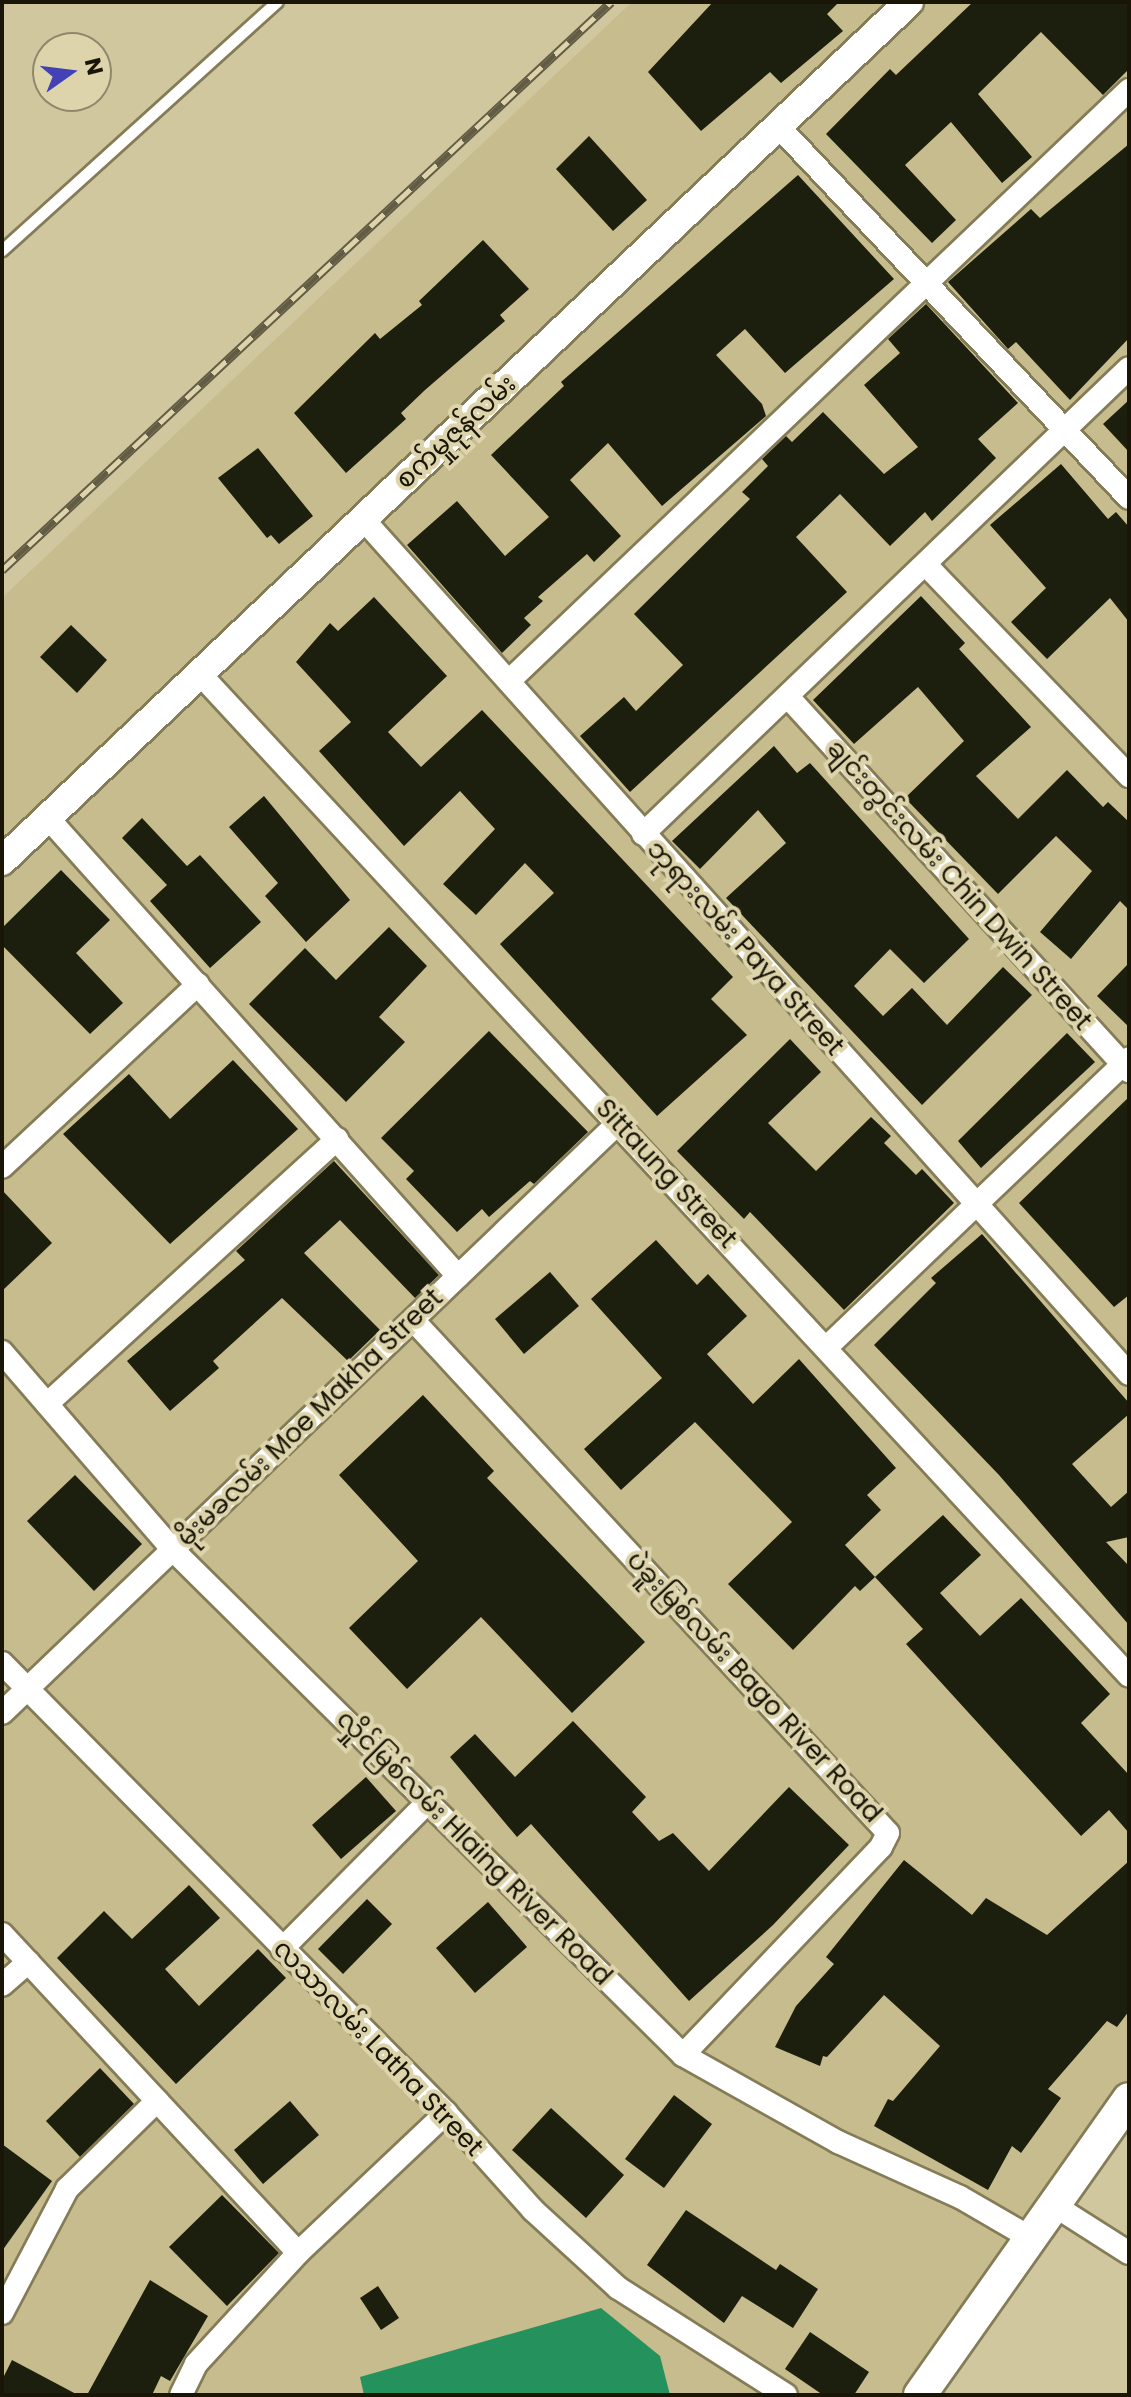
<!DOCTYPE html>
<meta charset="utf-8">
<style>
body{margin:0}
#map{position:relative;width:1131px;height:2397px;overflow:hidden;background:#d0c79f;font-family:Poppins,"Noto Sans Myanmar",sans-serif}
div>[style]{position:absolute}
.built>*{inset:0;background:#c7bc8d}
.water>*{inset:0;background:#25925d}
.building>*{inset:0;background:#1c1f0d}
.roads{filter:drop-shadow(2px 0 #847c57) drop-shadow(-2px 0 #847c57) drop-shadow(0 2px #847c57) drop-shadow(0 -2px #847c57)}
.service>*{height:11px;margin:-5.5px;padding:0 5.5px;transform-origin:5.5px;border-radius:5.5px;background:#fff}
.minor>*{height:22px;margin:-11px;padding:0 11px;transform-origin:11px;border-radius:11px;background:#fff}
.tertiary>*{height:28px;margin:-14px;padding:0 14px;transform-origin:14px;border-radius:14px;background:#fff}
.secondary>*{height:32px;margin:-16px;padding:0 16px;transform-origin:16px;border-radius:16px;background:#fff}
.rail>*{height:9px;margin-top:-4.5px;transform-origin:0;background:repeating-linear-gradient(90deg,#ddd4ac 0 18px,#625c44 0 36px);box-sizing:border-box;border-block:2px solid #625c44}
span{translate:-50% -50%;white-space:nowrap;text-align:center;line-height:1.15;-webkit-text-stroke:8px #ddd4ac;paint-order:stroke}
.street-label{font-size:26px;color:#191507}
.frame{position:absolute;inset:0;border:4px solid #191507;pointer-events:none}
.north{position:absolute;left:32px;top:32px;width:80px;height:80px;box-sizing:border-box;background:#ddd4ac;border:2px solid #8f886a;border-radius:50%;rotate:76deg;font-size:22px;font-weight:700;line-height:32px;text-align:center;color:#191507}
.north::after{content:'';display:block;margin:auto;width:28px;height:36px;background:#4341b6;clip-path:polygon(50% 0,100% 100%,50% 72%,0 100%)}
</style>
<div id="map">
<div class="built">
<div style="clip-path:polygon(632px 2px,1129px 2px,1129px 2099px,920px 2395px,2px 2395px,2px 598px)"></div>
</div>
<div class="water">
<div style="clip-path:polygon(601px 2308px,660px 2356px,670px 2395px,364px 2395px,360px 2377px)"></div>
</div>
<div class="building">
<div style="clip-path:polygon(713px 2px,839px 2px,827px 14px,843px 31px,781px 83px,770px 72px,701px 131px,648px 72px)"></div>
<div style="clip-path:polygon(973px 2px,1129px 2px,1129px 69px,1103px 95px,1041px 32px,978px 94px,1032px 157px,1002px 183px,951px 122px,905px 165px,956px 220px,932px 243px,826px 134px,890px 69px,896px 75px)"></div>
<div style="clip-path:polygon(589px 136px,647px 200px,613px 231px,556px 169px)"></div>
<div style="clip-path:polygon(1129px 144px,1129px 338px,1070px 400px,1016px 342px,1008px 349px,948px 282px,1031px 209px,1040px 218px)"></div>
<div style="clip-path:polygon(798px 175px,894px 279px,785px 373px,745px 329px,716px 355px,762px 404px,766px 416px,662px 506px,608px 443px,570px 480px,621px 536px,594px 562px,587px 554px,538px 597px,543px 601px,524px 618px,531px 625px,502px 653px,407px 545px,457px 501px,505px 556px,549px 517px,491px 455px,564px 386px,561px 382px)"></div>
<div style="clip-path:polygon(483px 240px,529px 289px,500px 315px,505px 321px,425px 390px,401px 413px,406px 419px,346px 473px,294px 413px,375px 333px,380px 339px,422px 305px,419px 301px)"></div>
<div style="clip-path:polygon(926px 304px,1018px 403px,978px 439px,996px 458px,932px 521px,925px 512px,890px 546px,840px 494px,796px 537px,847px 592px,630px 792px,580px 736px,624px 697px,636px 711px,683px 665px,634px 614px,750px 499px,742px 492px,768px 466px,762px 459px,786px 436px,792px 442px,823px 412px,884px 474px,918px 447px,864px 385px,900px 353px,888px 339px)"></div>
<div style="clip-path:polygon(1129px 400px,1129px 452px,1103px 424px)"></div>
<div style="clip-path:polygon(258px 448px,313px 516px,279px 544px,271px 535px,267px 538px,218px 478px)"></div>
<div style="clip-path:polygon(1061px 464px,1108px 519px,1116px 512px,1129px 527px,1129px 622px,1110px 598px,1047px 659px,1011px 622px,1046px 588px,990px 525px)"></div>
<div style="clip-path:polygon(921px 596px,965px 643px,959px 649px,1031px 727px,976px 776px,1018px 819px,1067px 770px,1103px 807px,1108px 802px,1129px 822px,1129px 910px,1120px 901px,1071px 959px,1040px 932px,1092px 871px,1056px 836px,998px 894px,905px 798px,964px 741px,918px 687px,854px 744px,813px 700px)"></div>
<div style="clip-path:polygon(374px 597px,447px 676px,388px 732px,421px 767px,482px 710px,733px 977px,711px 999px,747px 1035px,657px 1116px,500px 944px,554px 893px,525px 863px,476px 915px,443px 884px,495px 829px,460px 791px,404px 846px,319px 751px,351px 722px,296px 662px,330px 623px,338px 631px)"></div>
<div style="clip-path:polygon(71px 625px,107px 660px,77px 693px,40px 657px)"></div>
<div style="clip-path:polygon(774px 746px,797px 773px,810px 763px,969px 939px,924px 983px,890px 949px,854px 986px,883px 1016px,912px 988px,947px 1025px,1003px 967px,1032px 995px,922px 1105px,726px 898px,786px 843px,758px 810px,700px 869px,672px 841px)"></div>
<div style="clip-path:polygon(264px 796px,350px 900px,306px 942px,265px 896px,278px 883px,229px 827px)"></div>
<div style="clip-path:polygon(142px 818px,187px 866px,200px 855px,261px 922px,210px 968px,150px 901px,167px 885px,122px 838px)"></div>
<div style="clip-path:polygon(61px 870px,110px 920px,76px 953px,123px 1003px,90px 1034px,2px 945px,2px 928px)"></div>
<div style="clip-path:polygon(389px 927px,427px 966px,379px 1017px,405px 1042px,346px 1102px,249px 1004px,305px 948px,336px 980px)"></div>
<div style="clip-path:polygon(1129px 963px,1129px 1027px,1097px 996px)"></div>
<div style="clip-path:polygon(489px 1031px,588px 1132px,534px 1184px,530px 1181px,489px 1217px,482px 1209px,457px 1232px,406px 1179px,414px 1171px,381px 1138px)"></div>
<div style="clip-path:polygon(1067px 1033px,1095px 1062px,981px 1168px,958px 1141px)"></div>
<div style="clip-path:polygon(790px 1039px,821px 1072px,768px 1123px,816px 1171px,871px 1117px,891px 1136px,884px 1143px,916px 1175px,922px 1169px,954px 1203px,844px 1310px,750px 1212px,744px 1219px,677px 1151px)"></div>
<div style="clip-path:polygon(233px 1060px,298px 1129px,170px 1244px,63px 1134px,129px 1074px,170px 1119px)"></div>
<div style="clip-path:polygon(1129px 1097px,1129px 1295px,1114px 1307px,1019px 1203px)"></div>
<div style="clip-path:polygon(334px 1161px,439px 1275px,415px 1298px,340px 1220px,304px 1253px,380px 1330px,348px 1361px,282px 1298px,213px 1361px,219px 1368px,170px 1411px,127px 1361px,245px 1260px,236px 1251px)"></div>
<div style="clip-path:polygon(2px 1190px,52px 1243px,2px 1291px)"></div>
<div style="clip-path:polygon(982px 1234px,1129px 1403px,1129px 1414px,1072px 1464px,1111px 1507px,1129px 1491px,1129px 1537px,1106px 1542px,1129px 1566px,1129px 1625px,999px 1475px,874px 1345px,936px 1283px,931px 1278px)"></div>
<div style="clip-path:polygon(656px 1240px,697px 1285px,708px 1274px,747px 1316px,707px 1354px,753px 1404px,799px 1359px,896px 1468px,867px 1495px,881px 1510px,845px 1545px,875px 1577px,860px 1591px,855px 1586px,793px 1650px,728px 1584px,792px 1522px,695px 1422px,621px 1490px,584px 1449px,662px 1378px,591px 1299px)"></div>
<div style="clip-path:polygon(550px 1272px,579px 1306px,524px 1354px,495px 1319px)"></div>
<div style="clip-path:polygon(423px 1395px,494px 1471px,487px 1478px,645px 1642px,572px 1713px,481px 1617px,407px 1689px,349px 1628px,418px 1561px,339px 1475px)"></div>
<div style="clip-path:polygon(75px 1475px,142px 1544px,94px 1591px,27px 1521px)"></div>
<div style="clip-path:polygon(943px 1515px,981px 1555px,940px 1593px,980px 1636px,1021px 1598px,1110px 1694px,1081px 1723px,1129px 1775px,1129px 1833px,1109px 1810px,1081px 1836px,906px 1644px,923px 1629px,875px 1577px)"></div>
<div style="clip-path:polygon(573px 1721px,646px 1797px,632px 1812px,659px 1841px,673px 1833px,709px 1871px,789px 1787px,849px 1845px,773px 1925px,689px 2001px,531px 1824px,517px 1837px,450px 1757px,475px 1734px,515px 1777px)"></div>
<div style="clip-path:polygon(366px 1777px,396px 1811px,341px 1859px,312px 1825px)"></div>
<div style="clip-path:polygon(904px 1860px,972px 1915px,986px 1898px,1047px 1935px,1129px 1861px,1129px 2011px,1117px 2027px,1107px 2021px,1048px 2089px,1061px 2098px,1021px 2153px,1012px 2146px,988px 2190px,874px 2126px,888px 2099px,893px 2101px,940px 2046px,884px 1995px,827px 2057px,823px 2056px,820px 2066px,775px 2047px,796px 2006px,834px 1964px,826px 1957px)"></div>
<div style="clip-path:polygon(189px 1885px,220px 1918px,165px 1969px,199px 2006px,258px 1949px,286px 1978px,176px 2084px,57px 1958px,104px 1911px,132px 1939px)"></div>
<div style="clip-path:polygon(367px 1899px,392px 1924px,343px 1974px,318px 1949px)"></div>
<div style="clip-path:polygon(488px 1902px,527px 1947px,475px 1993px,436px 1948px)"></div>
<div style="clip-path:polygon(100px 2068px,134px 2104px,80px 2157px,46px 2121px)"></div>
<div style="clip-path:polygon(674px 2095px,712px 2124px,664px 2188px,625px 2159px)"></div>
<div style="clip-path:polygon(290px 2101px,319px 2135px,263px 2184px,234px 2150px)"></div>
<div style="clip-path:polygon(551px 2108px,624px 2175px,586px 2218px,512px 2150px)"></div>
<div style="clip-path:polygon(2px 2144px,52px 2181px,2px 2251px)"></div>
<div style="clip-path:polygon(222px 2195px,279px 2253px,227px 2306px,169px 2247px)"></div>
<div style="clip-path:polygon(686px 2210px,776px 2270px,780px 2264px,818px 2289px,793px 2328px,742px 2296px,724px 2323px,647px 2265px)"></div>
<div style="clip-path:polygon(150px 2280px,208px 2316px,170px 2381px,161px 2376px,152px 2395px,87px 2395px)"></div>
<div style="clip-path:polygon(378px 2286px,399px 2318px,381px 2330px,360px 2298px)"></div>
<div style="clip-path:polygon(810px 2332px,869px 2372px,854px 2395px,823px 2395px,785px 2369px)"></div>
<div style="clip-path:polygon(12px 2360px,78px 2395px,2px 2395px,2px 2380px)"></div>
</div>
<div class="roads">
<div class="service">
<div style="left:2px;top:250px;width:370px;rotate:-42.1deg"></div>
</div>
<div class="minor">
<div style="left:778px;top:126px;width:511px;rotate:46.66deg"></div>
<div style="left:363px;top:519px;width:1148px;rotate:48.14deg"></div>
<div style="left:926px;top:565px;width:293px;rotate:46.1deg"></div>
<div style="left:200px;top:674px;width:1366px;rotate:47.16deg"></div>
<div style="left:509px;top:681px;width:857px;rotate:-43.63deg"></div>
<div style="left:789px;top:698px;width:505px;rotate:47.65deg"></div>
<div style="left:48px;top:818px;width:615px;rotate:48.17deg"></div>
<div style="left:643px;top:834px;width:673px;rotate:-43.8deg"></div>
<div style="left:2px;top:1167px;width:268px;rotate:-43deg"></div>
<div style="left:413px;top:1320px;width:699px;rotate:47.2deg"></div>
<div style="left:888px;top:1833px;width:16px;rotate:117deg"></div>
<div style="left:881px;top:1847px;width:287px;rotate:133.6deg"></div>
<div style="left:827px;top:1347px;width:418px;rotate:-43.7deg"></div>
<div style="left:2px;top:1352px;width:262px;rotate:49.2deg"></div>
<div style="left:173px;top:1550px;width:718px;rotate:44.72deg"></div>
<div style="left:683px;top:2055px;width:178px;rotate:29.3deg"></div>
<div style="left:838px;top:2142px;width:134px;rotate:24.3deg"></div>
<div style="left:960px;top:2197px;width:80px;rotate:30.1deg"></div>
<div style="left:47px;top:1404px;width:393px;rotate:-42.4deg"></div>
<div style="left:2px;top:1663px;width:632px;rotate:45.38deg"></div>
<div style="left:446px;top:2113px;width:130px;rotate:48.1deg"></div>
<div style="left:533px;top:2210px;width:115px;rotate:42.5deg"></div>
<div style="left:618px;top:2288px;width:199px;rotate:32.5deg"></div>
<div style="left:2px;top:1713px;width:853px;rotate:-43.76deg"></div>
<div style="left:2px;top:1934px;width:435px;rotate:47.1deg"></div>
<div style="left:282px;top:1949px;width:206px;rotate:-45.2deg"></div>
<div style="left:2px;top:1985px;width:35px;rotate:-41deg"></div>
<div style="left:1052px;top:2204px;width:91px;rotate:32.5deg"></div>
<div style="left:2px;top:2313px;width:140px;rotate:-62.3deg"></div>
<div style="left:67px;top:2189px;width:126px;rotate:-44.4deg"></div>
<div style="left:181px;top:2395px;width:34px;rotate:-64deg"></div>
<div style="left:196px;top:2364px;width:151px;rotate:-47.4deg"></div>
<div style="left:298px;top:2253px;width:204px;rotate:-43.4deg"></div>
</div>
<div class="tertiary">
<div style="left:2px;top:861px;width:1249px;rotate:-43.44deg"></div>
</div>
<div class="secondary">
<div style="left:920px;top:2395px;width:362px;rotate:-54.8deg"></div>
</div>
</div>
<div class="rail">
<div style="left:2px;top:570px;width:833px;rotate:-43deg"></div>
</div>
<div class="street-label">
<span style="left:456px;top:432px;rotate:-43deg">စက်မှုဇုန်လမ်း</span>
<span style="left:959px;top:885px;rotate:48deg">ချင်းတွင်းလမ်း Chin Dwin Street</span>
<span style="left:745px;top:948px;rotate:48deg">ဘုရားလမ်း Paya Street</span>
<span style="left:666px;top:1174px;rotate:47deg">Sittaung Street</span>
<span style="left:310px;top:1418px;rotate:-44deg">မိုးမခလမ်း Moe Makha Street</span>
<span style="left:754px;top:1687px;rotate:47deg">ပဲခူးမြစ်လမ်း Bago River Road</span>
<span style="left:474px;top:1848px;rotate:45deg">လှိုင်မြစ်လမ်း Hlaing River Road</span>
<span style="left:378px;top:2048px;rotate:46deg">လသာလမ်း Latha Street</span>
</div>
<div class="frame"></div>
<div class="north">N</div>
</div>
